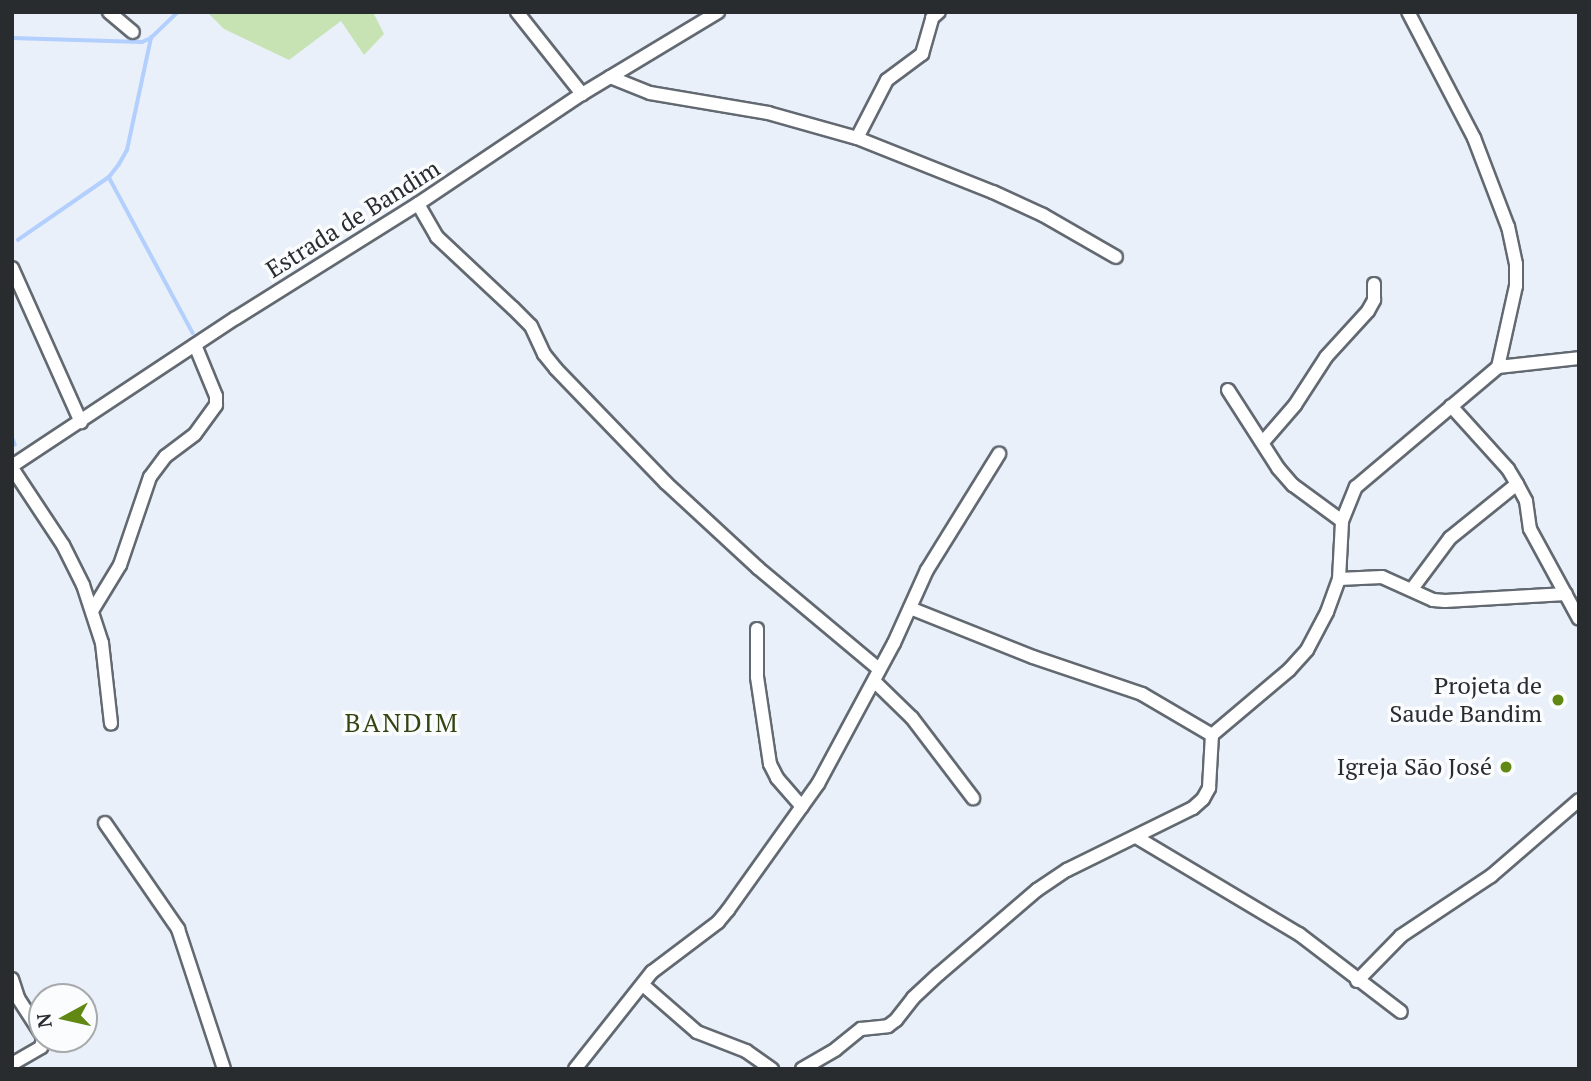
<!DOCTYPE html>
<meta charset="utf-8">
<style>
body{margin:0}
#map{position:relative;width:1591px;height:1081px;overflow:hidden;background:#e9f0f9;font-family:"PT Serif",serif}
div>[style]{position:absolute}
.green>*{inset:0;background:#c8e3b3}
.stream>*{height:3.5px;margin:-1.75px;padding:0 1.75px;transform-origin:1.75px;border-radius:1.75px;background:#b3cffe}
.roads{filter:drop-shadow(2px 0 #636971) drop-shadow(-2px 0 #636971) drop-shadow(0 2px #636971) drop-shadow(0 -2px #636971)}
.street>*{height:12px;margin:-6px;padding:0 6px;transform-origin:6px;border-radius:6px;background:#fff}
.dots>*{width:19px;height:19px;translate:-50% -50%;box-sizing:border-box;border:4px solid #fbfcfe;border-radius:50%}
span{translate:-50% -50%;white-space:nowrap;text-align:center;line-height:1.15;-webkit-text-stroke:7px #fbfcfe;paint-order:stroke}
.street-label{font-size:24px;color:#292c2f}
.poi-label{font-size:24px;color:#292c2f}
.right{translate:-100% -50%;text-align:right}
.neighbourhood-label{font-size:26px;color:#324511;letter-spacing:2px}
.frame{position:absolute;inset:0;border:14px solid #292c2f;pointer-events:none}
.north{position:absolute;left:28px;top:983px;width:70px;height:70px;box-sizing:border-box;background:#fbfcfe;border:2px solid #a7a9ab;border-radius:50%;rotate:262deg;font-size:19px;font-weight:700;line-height:28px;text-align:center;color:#292c2f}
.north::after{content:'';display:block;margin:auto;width:24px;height:32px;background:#618812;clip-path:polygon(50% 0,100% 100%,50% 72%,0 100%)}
</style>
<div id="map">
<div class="green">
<div style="clip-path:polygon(207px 12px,373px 12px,384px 34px,364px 55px,341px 21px,289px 60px,224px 29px)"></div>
</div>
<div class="stream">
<div style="left:12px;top:38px;width:130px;rotate:1.8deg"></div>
<div style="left:142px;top:42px;width:10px;rotate:-24deg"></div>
<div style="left:109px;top:177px;width:177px;rotate:61.7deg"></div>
<div style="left:18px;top:240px;width:111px;rotate:-34.7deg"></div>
<div style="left:109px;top:177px;width:16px;rotate:-52deg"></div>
<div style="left:119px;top:164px;width:16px;rotate:-60deg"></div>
<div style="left:127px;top:150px;width:115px;rotate:-77.9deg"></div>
<div style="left:151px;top:38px;width:37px;rotate:-44deg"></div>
<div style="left:12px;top:437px;width:8px;rotate:67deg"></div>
</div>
<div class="roads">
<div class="street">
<div style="left:109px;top:12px;width:31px;rotate:40deg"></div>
<div style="left:517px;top:12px;width:105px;rotate:51.6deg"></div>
<div style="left:610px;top:77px;width:43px;rotate:21.8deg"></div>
<div style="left:650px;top:93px;width:120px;rotate:9.6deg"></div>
<div style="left:768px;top:113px;width:92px;rotate:15.7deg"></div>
<div style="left:857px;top:138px;width:146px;rotate:21.7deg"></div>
<div style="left:993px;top:192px;width:55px;rotate:24.7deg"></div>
<div style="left:1043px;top:215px;width:84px;rotate:29.9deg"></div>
<div style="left:857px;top:138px;width:65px;rotate:-62.7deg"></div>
<div style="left:887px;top:80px;width:44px;rotate:-36.6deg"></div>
<div style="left:922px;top:54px;width:37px;rotate:-74deg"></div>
<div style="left:932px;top:18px;width:9px;rotate:-41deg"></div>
<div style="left:418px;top:204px;width:38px;rotate:60deg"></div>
<div style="left:437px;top:237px;width:104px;rotate:43.1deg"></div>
<div style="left:513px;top:308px;width:25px;rotate:45deg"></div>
<div style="left:531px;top:326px;width:31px;rotate:65deg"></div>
<div style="left:544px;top:354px;width:19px;rotate:51deg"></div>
<div style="left:556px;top:369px;width:158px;rotate:46deg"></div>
<div style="left:666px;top:483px;width:125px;rotate:42.7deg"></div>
<div style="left:758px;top:568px;width:158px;rotate:39.9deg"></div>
<div style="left:12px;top:268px;width:169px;rotate:65.9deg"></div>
<div style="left:1498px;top:367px;width:81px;rotate:-6.3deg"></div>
<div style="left:1228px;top:390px;width:93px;rotate:57.3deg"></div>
<div style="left:1278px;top:468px;width:23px;rotate:49deg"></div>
<div style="left:1293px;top:485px;width:61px;rotate:36.3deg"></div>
<div style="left:1451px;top:406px;width:85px;rotate:47.9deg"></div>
<div style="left:1508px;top:469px;width:17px;rotate:59deg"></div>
<div style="left:1517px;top:484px;width:19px;rotate:62deg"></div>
<div style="left:1526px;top:501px;width:28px;rotate:82deg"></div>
<div style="left:1530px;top:529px;width:102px;rotate:61.4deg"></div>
<div style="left:1263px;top:442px;width:49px;rotate:-49.1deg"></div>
<div style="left:1295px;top:405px;width:57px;rotate:-57.1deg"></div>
<div style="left:1326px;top:357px;width:62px;rotate:-47.6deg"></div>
<div style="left:1368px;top:311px;width:13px;rotate:-61deg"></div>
<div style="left:1374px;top:300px;width:16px;rotate:-90deg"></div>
<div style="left:12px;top:466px;width:268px;rotate:-33.5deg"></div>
<div style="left:236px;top:318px;width:215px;rotate:-32.1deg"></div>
<div style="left:418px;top:204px;width:197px;rotate:-33.9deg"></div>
<div style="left:582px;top:94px;width:159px;rotate:-31.1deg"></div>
<div style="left:12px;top:468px;width:92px;rotate:56.5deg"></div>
<div style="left:63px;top:545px;width:45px;rotate:63.4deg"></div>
<div style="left:83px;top:585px;width:61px;rotate:71.9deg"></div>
<div style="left:102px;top:643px;width:81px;rotate:83.6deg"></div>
<div style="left:1339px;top:579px;width:43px;rotate:-2.7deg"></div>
<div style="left:1382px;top:577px;width:56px;rotate:24.3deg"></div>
<div style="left:1433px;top:600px;width:12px;rotate:5deg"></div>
<div style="left:1445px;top:601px;width:121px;rotate:-3.3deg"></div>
<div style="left:1412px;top:589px;width:64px;rotate:-53.3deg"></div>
<div style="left:1450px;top:538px;width:86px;rotate:-38.9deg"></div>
<div style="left:910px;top:608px;width:132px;rotate:21.7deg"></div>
<div style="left:1033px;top:657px;width:115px;rotate:18.7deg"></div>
<div style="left:1142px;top:694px;width:81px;rotate:30.4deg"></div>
<div style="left:92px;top:611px;width:54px;rotate:-58.7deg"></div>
<div style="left:120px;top:565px;width:93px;rotate:-71.2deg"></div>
<div style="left:150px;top:477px;width:26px;rotate:-53deg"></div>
<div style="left:166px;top:456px;width:36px;rotate:-37deg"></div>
<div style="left:195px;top:434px;width:36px;rotate:-54deg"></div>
<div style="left:216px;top:405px;width:9px;rotate:-90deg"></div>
<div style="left:216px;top:396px;width:55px;rotate:-112.4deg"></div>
<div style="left:757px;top:629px;width:48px;rotate:90deg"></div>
<div style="left:757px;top:677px;width:88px;rotate:81.5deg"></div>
<div style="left:770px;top:764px;width:16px;rotate:63deg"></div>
<div style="left:777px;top:778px;width:38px;rotate:49deg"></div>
<div style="left:874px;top:681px;width:53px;rotate:44.2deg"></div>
<div style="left:912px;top:718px;width:101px;rotate:52.7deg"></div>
<div style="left:105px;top:823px;width:129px;rotate:55.4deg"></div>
<div style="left:178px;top:929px;width:147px;rotate:71.8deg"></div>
<div style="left:1136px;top:837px;width:190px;rotate:30.8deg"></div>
<div style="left:1299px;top:934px;width:128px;rotate:37.4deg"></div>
<div style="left:12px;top:979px;width:20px;rotate:72deg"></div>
<div style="left:18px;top:998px;width:44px;rotate:57deg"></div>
<div style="left:1357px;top:981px;width:63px;rotate:-45.6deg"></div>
<div style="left:1401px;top:936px;width:108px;rotate:-33.7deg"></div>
<div style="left:1491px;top:876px;width:116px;rotate:-40.8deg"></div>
<div style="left:643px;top:985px;width:72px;rotate:41deg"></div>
<div style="left:697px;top:1032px;width:53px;rotate:21.2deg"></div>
<div style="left:746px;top:1051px;width:32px;rotate:35deg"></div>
<div style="left:12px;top:1064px;width:34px;rotate:-30deg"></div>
<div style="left:41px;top:1047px;width:8px;rotate:-76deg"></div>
<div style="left:575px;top:1069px;width:124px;rotate:-51.6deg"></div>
<div style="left:652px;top:972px;width:83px;rotate:-37.1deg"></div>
<div style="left:718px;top:922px;width:16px;rotate:-50deg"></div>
<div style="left:728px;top:910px;width:155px;rotate:-54.5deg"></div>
<div style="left:818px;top:784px;width:160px;rotate:-61.7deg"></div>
<div style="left:894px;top:643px;width:80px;rotate:-65.7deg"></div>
<div style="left:927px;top:570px;width:137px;rotate:-58.2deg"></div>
<div style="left:802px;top:1069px;width:39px;rotate:-30deg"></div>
<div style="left:836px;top:1049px;width:32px;rotate:-39deg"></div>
<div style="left:861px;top:1029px;width:27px;rotate:-6deg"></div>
<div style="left:888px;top:1026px;width:10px;rotate:-37deg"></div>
<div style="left:896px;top:1020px;width:28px;rotate:-52deg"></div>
<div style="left:913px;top:998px;width:35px;rotate:-43deg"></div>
<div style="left:939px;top:974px;width:129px;rotate:-40.6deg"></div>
<div style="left:1037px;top:890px;width:36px;rotate:-34deg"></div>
<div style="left:1067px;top:870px;width:140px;rotate:-26.2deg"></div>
<div style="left:1193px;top:808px;width:13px;rotate:-42deg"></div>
<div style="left:1203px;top:799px;width:13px;rotate:-61deg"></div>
<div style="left:1209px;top:788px;width:53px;rotate:-86.8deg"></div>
<div style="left:1212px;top:735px;width:101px;rotate:-40.2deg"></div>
<div style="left:1289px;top:670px;width:27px;rotate:-48deg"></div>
<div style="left:1307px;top:650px;width:43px;rotate:-62.2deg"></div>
<div style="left:1327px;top:612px;width:35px;rotate:-70deg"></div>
<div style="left:1339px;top:579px;width:58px;rotate:-87deg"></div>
<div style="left:1342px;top:521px;width:37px;rotate:-68deg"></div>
<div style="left:1356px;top:487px;width:186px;rotate:-40.2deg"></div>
<div style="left:1498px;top:367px;width:83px;rotate:-77.5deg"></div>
<div style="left:1516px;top:286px;width:22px;rotate:-90deg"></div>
<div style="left:1516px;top:264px;width:38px;rotate:-102deg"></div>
<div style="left:1508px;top:227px;width:95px;rotate:-110.9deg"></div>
<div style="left:1474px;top:138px;width:142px;rotate:-117.6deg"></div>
</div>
</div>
<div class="dots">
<div style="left:1558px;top:700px;background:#618812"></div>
<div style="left:1506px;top:767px;background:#618812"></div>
</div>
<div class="street-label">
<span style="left:353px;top:219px;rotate:-32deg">Estrada de Bandim</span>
</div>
<div class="poi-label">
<span class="right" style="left:1542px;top:700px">Projeta de<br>Saude Bandim</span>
<span class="right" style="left:1492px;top:767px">Igreja São José</span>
</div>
<div class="neighbourhood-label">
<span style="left:402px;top:723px">BANDIM</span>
</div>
<div class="frame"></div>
<div class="north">N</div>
</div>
